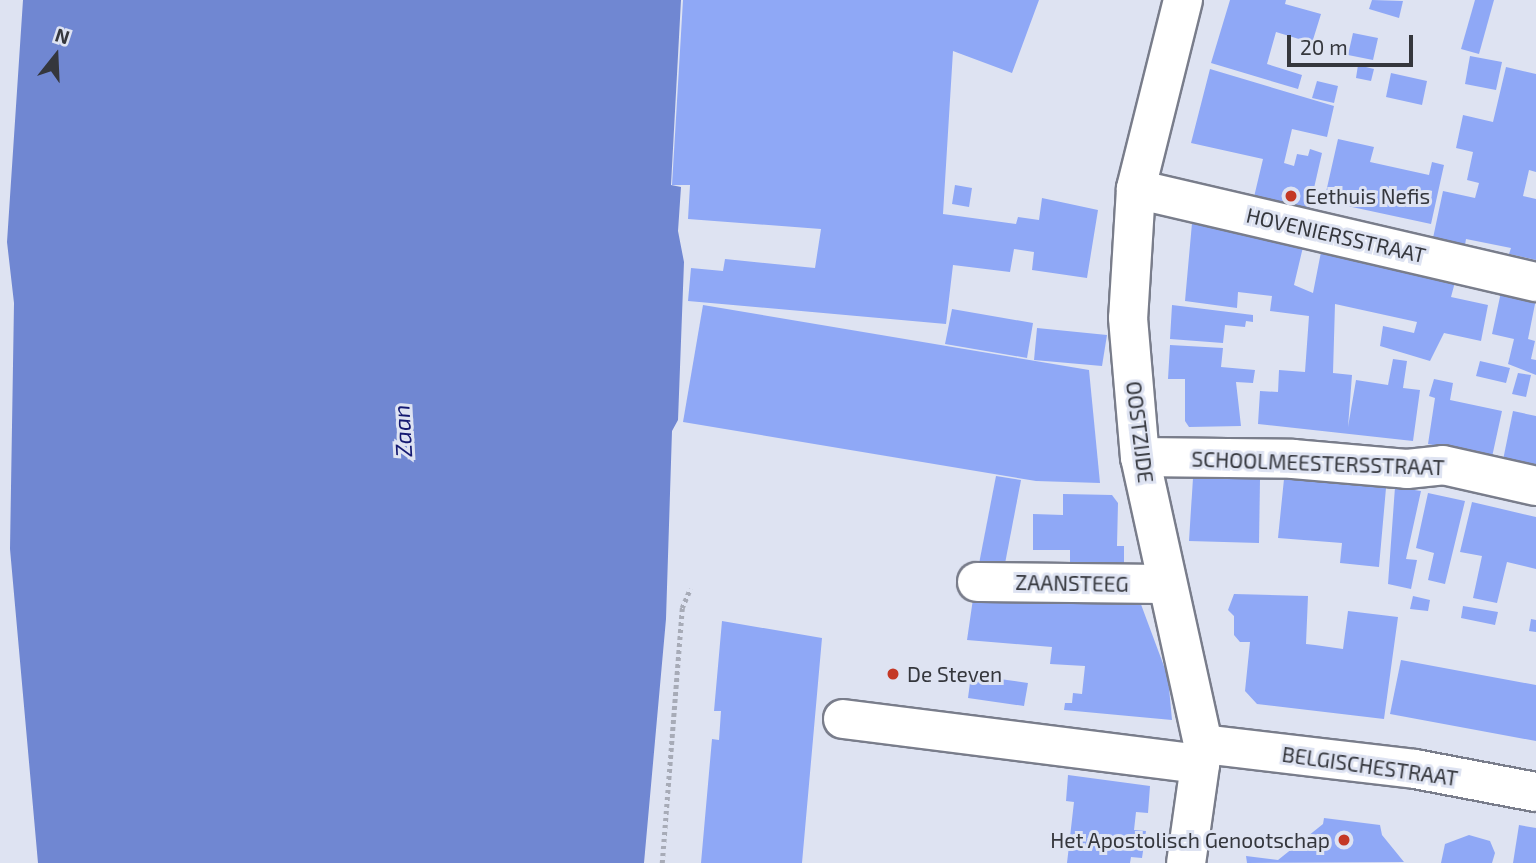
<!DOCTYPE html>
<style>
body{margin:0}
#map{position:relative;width:1536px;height:863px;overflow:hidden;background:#dee3f2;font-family:"Exo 2",sans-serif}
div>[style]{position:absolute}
.water>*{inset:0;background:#7087d2}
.building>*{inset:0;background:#8fa8f6}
.path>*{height:4.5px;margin-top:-2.25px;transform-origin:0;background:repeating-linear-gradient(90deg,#a7abb7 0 3.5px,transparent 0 7px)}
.roads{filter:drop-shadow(2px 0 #797d8b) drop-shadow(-2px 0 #797d8b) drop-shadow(0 2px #797d8b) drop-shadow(0 -2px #797d8b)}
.minor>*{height:38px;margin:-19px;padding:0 19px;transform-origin:19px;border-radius:19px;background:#fff}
.dots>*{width:19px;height:19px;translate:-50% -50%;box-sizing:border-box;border:4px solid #dee3f2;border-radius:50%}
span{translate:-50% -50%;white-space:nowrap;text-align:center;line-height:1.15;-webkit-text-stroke:6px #dee3f2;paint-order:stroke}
.poi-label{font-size:21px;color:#35373d}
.left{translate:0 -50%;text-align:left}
.right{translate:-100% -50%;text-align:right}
.street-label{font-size:21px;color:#35373d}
.water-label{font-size:23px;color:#141971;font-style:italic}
.north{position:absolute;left:21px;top:21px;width:70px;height:70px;-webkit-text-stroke:5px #dee3f2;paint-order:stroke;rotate:18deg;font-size:19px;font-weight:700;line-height:28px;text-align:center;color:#35373d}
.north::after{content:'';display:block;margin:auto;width:24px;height:32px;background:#35373d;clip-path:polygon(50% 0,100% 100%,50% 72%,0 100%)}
.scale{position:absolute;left:1287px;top:35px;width:126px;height:32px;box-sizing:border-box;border:4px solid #35373d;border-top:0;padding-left:9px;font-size:21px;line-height:24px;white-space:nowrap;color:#35373d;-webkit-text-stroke:5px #dee3f2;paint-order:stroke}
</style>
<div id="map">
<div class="water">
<div style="clip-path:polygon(23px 0,681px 0,671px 185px,681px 187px,678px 231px,684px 262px,678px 420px,672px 431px,666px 619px,644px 863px,38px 863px,10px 549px,14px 303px,7px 242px)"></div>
</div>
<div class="building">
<div style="clip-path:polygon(683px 0,1039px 0,1012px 73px,953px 51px,943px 214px,1016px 224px,1018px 217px,1039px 220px,1042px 198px,1098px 210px,1087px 278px,1032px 270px,1034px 252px,1014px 249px,1010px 272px,953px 265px,946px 324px,688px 301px,691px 268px,723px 271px,725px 259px,815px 268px,821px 229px,688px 219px,690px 185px,672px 185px)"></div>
<div style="clip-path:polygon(1230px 0,1286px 0,1285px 4px,1321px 14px,1312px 43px,1276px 32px,1267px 64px,1302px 75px,1298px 89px,1211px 63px)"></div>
<div style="clip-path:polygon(1372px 0,1403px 1px,1399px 18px,1369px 9px)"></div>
<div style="clip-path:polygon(1475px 0,1494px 0,1479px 54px,1461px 49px)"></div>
<div style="clip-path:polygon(1353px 33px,1378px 38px,1373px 60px,1348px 55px)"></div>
<div style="clip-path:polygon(1470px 56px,1502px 62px,1496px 90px,1465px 84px)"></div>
<div style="clip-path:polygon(1358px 65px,1374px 69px,1371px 81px,1356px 78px)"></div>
<div style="clip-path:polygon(1506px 67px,1536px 74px,1536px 172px,1529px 170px,1523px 196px,1536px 199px,1536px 260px,1509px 254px,1511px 248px,1466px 239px,1465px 245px,1433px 238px,1443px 191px,1475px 198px,1479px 183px,1467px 180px,1473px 152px,1456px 148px,1463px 115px,1493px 122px)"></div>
<div style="clip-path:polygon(1210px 69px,1334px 106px,1327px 137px,1292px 129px,1284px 163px,1294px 166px,1297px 154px,1308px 156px,1310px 149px,1322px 153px,1309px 210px,1254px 197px,1263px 159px,1191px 143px)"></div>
<div style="clip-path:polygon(1391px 73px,1427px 81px,1422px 105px,1386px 97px)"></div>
<div style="clip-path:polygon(1317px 81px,1338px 86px,1334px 103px,1312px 98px)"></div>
<div style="clip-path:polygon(1338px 139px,1374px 147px,1370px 162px,1429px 175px,1432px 162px,1444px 165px,1431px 224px,1324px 201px)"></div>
<div style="clip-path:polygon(955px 185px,972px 188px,969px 207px,952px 204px)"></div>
<div style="clip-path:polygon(1192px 223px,1303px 247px,1294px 285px,1313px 293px,1321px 252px,1455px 282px,1451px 297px,1488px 305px,1481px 341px,1444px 333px,1430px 361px,1380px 346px,1383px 326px,1414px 333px,1417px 322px,1335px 304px,1333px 373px,1352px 375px,1348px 427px,1356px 380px,1388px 385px,1393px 359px,1407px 361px,1403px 388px,1420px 390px,1413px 441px,1258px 424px,1260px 391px,1278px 392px,1279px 370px,1305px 372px,1309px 316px,1270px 311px,1272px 296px,1238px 292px,1237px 308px,1185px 301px)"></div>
<div style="clip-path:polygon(1501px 292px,1536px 299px,1528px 339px,1535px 341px,1531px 359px,1536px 360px,1536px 375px,1508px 364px,1514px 339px,1492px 334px)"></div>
<div style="clip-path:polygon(703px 305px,1089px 370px,1100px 483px,1036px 481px,683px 422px)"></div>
<div style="clip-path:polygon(1172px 305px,1253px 315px,1253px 322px,1246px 321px,1245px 327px,1225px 325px,1223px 343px,1170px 339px)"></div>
<div style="clip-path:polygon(952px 309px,1033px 323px,1027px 358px,945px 344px)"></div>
<div style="clip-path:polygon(1037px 328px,1107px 335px,1102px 366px,1034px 360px)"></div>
<div style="clip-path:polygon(1170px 345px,1223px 348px,1221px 367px,1255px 370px,1253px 383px,1236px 382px,1241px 426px,1189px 427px,1185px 421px,1185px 379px,1168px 379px)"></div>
<div style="clip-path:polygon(1480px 361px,1510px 368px,1506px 383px,1476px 376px)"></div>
<div style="clip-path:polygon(1518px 373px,1531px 375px,1526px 397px,1512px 394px)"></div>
<div style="clip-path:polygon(1434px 379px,1453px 383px,1450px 400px,1502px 411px,1492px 457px,1428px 444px,1435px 398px,1429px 396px)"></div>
<div style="clip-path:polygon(1513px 411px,1536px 416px,1536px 467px,1503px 460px)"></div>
<div style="clip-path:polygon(996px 476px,1021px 480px,1003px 574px,978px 569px)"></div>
<div style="clip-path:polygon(1193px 478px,1260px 479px,1259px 543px,1189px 541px)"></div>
<div style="clip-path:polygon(1284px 479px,1386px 488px,1379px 567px,1340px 563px,1342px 543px,1278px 538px)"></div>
<div style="clip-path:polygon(1395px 487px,1421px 491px,1406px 559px,1417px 560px,1411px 589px,1388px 584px)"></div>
<div style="clip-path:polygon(1428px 493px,1465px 501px,1445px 584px,1428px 580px,1434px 553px,1416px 548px)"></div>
<div style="clip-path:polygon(1063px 494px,1112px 495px,1118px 503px,1117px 546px,1124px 546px,1124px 573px,1070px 571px,1070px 550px,1033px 550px,1033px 514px,1063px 515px)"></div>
<div style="clip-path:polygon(1472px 502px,1536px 517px,1536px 569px,1507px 562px,1497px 603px,1473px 598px,1482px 556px,1460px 552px)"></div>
<div style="clip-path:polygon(974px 592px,1139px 599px,1168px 677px,1172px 720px,1064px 710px,1065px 703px,1072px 703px,1073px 693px,1082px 694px,1085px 666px,1050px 664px,1052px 647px,967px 640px)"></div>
<div style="clip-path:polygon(1234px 594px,1308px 596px,1306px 644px,1315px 645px,1343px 649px,1348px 611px,1398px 617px,1384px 719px,1257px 704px,1245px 691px,1250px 642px,1240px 642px,1234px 635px,1234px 616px,1228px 610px)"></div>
<div style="clip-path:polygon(1413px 596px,1430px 600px,1428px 611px,1410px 609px)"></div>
<div style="clip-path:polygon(1463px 606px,1498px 612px,1495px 625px,1461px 618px)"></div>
<div style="clip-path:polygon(1531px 619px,1536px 620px,1536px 632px,1529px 631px)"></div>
<div style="clip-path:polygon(722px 621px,822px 638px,802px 863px,701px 863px,712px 739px,719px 740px,721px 711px,714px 711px)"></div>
<div style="clip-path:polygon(1401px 660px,1536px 685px,1536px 741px,1390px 714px)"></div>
<div style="clip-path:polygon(971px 675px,1028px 683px,1024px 706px,968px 698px)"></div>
<div style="clip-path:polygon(1068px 775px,1150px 786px,1148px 813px,1136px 812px,1134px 830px,1146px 831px,1142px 858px,1131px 857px,1130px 863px,1067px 863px,1074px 802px,1066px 801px)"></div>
<div style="clip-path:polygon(1324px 818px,1380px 825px,1382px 835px,1404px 862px,1247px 863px,1246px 856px,1278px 860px,1323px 824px)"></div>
<div style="clip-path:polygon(1519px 825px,1536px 828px,1536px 863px,1513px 863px)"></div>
<div style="clip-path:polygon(1469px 835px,1490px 841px,1495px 853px,1492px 863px,1441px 863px,1445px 844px)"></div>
</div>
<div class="path">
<div style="left:662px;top:863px;width:256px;rotate:-85.5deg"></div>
<div style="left:682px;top:608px;width:21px;rotate:-67deg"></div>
</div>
<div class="roads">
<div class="minor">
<div style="left:1183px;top:0;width:195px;rotate:104deg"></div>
<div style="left:1136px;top:189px;width:129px;rotate:93.5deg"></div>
<div style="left:1128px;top:318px;width:140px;rotate:85.1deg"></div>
<div style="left:1140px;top:457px;width:294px;rotate:77.6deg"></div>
<div style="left:1203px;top:744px;width:120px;rotate:98.1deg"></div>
<div style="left:1136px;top:189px;width:411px;rotate:13.1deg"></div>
<div style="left:1140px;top:457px;width:153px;rotate:0.7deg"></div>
<div style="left:1293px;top:459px;width:114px;rotate:5deg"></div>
<div style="left:1407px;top:469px;width:36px;rotate:-6deg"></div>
<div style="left:1443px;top:465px;width:95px;rotate:12.7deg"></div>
<div style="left:977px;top:582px;width:190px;rotate:0.6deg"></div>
<div style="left:843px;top:719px;width:360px;rotate:7.2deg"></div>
<div style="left:1203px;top:744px;width:213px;rotate:6.7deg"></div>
<div style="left:1415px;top:769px;width:123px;rotate:10.8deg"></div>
</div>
</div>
<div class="dots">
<div style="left:1291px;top:196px;background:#c43825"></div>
<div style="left:893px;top:674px;background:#c43825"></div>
<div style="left:1344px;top:840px;background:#c43825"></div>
</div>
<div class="poi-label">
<span class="left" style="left:1305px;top:196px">Eethuis Nefis</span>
<span class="left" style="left:907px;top:674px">De Steven</span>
<span class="right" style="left:1330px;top:840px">Het Apostolisch Genootschap</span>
</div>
<div class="street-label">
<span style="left:1336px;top:235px;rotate:13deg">HOVENIERSSTRAAT</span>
<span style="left:1140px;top:432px;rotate:83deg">OOSTZIJDE</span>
<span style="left:1318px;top:463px;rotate:2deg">SCHOOLMEESTERSSTRAAT</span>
<span style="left:1072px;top:583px;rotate:1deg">ZAANSTEEG</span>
<span style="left:1370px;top:766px;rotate:8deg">BELGISCHESTRAAT</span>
</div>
<div class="water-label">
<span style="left:402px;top:431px;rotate:-93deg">Zaan</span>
</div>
<div class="north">N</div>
<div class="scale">20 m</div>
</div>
